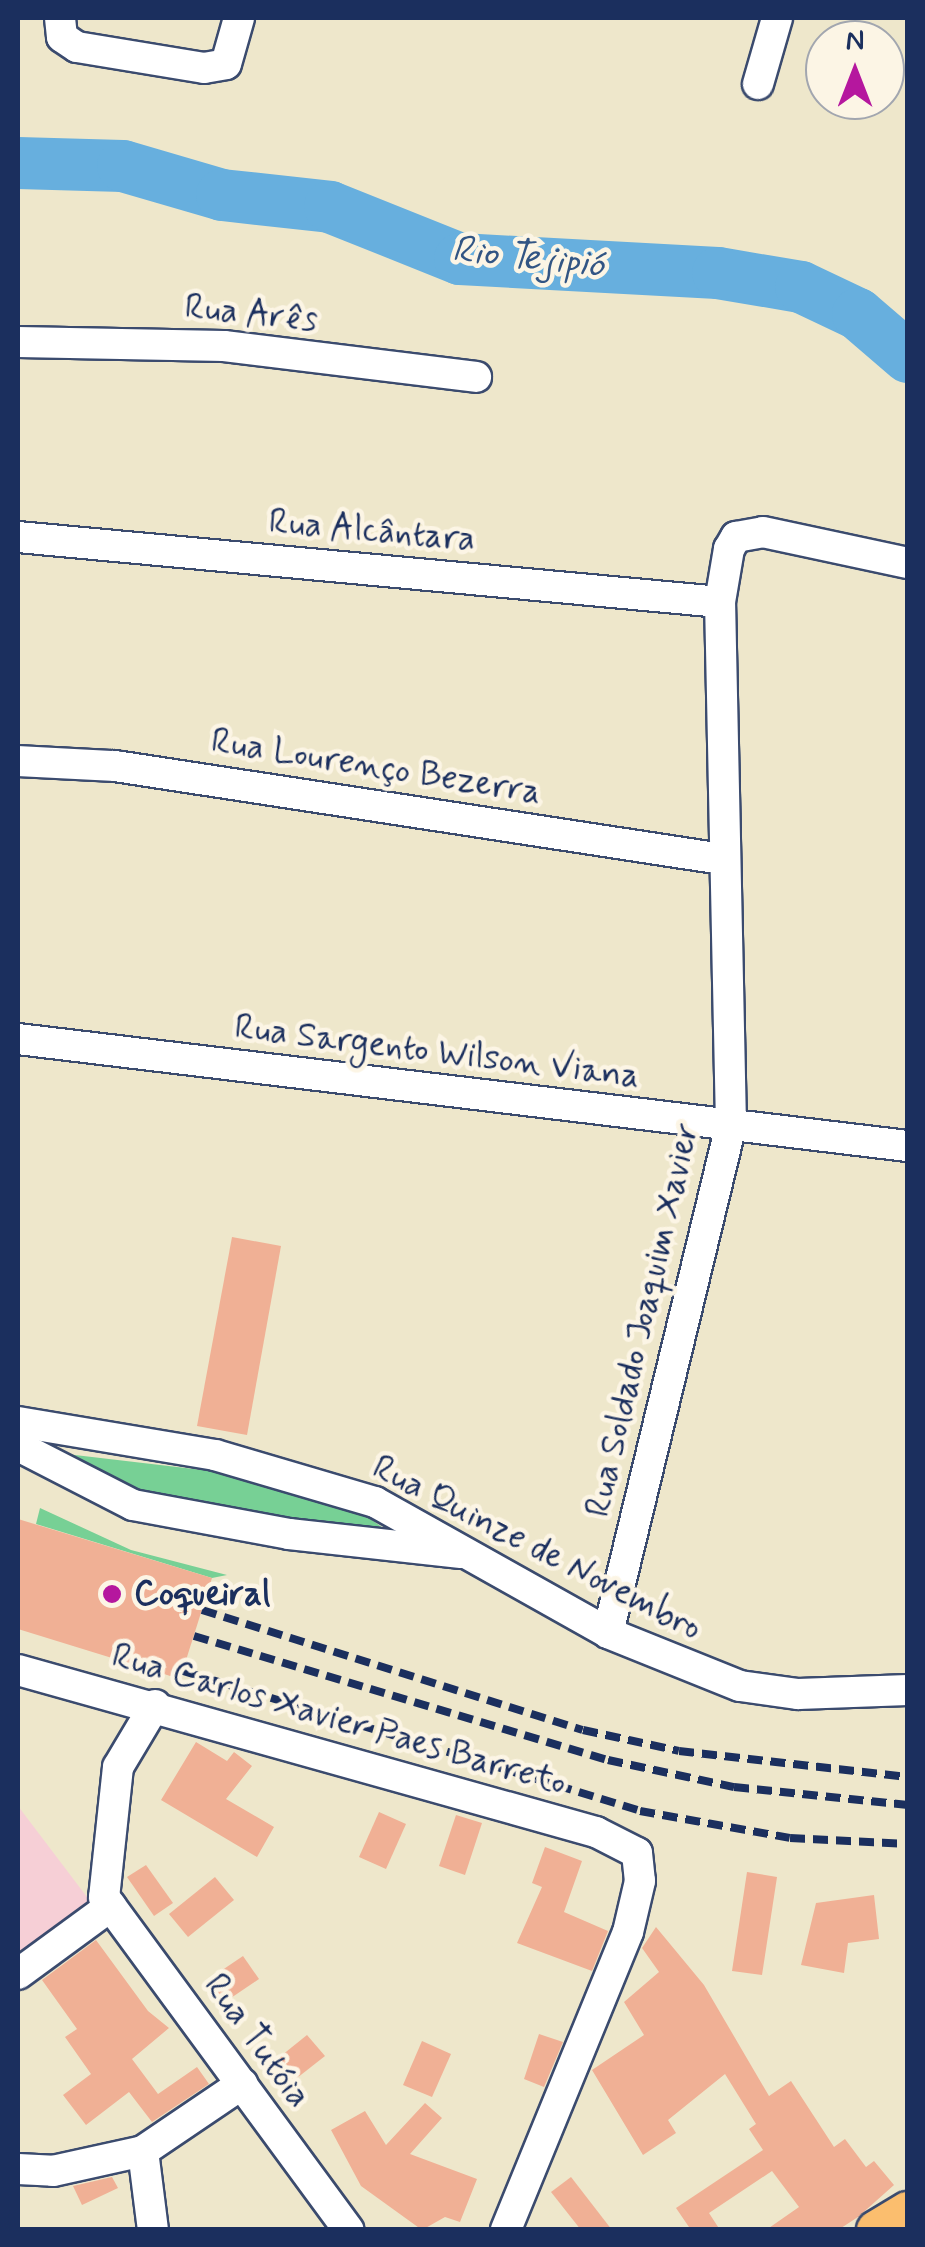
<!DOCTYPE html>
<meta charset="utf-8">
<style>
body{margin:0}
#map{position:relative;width:925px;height:2247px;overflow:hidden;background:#eee7cb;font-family:Mynerve,sans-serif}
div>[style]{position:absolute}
.built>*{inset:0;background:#f6cfd6}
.green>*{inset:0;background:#77d095}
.river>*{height:52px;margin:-26px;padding:0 26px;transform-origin:26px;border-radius:26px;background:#67afde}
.building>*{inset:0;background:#f0b095}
.roads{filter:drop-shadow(2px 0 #3b4b6e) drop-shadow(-2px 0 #3b4b6e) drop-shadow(0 2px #3b4b6e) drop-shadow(0 -2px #3b4b6e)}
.minor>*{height:30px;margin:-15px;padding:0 15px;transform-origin:15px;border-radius:15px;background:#fff}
.major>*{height:38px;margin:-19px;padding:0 19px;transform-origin:19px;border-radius:19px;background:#fbbe6e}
.rail>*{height:8px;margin-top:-4px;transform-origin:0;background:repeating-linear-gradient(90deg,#1b2f5e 0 15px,transparent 0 23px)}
.dots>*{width:28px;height:28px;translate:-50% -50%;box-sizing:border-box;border:5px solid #fcf5e5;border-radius:50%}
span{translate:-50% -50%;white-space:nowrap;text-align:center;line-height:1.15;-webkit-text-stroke:9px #fcf5e5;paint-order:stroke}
.street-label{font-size:35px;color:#1b2f5e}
.poi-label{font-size:35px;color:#1b2f5e;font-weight:700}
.left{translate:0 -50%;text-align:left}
.water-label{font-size:38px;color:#325584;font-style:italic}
.frame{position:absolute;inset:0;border:20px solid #1b2f5e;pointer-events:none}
.north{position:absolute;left:805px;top:20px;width:100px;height:100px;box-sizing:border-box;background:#fcf5e5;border:2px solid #a2a6af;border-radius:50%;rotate:0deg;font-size:28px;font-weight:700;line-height:40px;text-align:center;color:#1b2f5e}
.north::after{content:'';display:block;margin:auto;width:35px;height:45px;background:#b5179e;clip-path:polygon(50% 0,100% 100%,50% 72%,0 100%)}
</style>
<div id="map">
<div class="built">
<div style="clip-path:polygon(18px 1806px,90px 1901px,18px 1955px)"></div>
</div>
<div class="green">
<div style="clip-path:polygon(41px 1451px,211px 1471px,359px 1511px,396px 1537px,182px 1509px)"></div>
<div style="clip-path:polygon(40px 1508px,131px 1550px,227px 1575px,212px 1578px,36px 1524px)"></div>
</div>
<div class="river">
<div style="left:18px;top:163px;width:105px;rotate:1.6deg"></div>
<div style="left:123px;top:166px;width:103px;rotate:16.3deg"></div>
<div style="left:222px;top:195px;width:109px;rotate:6.3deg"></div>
<div style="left:330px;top:207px;width:140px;rotate:21.8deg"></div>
<div style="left:460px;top:259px;width:258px;rotate:3.1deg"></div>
<div style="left:718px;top:273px;width:84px;rotate:9.6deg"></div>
<div style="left:801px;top:287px;width:63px;rotate:25.3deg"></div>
<div style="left:858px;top:314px;width:66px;rotate:40.7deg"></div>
</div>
<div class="building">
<div style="clip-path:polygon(232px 1237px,281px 1246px,247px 1435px,197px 1426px)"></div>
<div style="clip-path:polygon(18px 1519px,212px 1578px,180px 1679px,18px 1629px)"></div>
<div style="clip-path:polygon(196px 1742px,227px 1761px,234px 1752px,252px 1766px,226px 1799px,274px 1827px,257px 1857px,161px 1800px)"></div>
<div style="clip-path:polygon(379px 1812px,406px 1824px,386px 1869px,359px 1857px)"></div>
<div style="clip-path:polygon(456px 1815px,482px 1823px,465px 1875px,439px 1866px)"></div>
<div style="clip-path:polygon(545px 1847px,582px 1861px,564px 1912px,608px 1931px,592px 1971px,517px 1943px,542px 1887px,532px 1883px)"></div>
<div style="clip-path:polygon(146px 1865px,173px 1903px,154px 1916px,127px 1877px)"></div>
<div style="clip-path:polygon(747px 1872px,777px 1877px,762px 1975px,732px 1971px)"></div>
<div style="clip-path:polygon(215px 1877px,234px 1900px,188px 1937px,169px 1914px)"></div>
<div style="clip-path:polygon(874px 1895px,879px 1939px,848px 1943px,844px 1973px,801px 1965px,816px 1903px)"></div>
<div style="clip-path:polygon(656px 1927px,704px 1985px,769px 2096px,791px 2081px,834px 2147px,845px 2139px,866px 2167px,874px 2161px,894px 2185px,858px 2217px,838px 2230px,766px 2230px,799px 2207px,772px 2171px,709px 2213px,720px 2230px,691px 2230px,676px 2208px,763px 2150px,749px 2129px,756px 2124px,725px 2074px,668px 2120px,676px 2133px,643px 2155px,592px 2070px,644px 2035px,624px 2002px,659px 1972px,642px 1948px)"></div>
<div style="clip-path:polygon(96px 1940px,148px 2011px,169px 2028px,132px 2059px,158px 2094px,197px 2067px,209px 2084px,152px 2122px,129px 2092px,86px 2125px,63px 2095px,91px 2074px,65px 2037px,77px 2029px,42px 1980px)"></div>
<div style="clip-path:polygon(243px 1956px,259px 1979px,222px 2004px,206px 1981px)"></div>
<div style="clip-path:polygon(539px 2034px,563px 2042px,544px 2087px,524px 2079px)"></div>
<div style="clip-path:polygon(307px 2035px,325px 2056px,283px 2089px,266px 2068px)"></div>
<div style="clip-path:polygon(422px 2041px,451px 2054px,432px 2097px,403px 2085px)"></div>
<div style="clip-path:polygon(425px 2103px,442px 2118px,410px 2154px,477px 2179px,460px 2222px,445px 2217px,422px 2230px,361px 2186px,331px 2130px,365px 2111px,386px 2145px)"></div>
<div style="clip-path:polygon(112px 2177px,118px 2188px,82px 2205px,73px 2186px)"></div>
<div style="clip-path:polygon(571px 2177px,612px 2230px,581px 2230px,551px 2192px)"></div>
</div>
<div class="roads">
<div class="minor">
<div style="left:60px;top:18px;width:19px;rotate:84deg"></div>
<div style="left:62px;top:37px;width:18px;rotate:34deg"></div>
<div style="left:77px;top:47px;width:129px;rotate:9.4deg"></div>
<div style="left:204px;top:68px;width:22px;rotate:-10deg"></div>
<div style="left:226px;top:64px;width:48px;rotate:-74.2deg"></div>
<div style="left:758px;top:84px;width:69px;rotate:-73.9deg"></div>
<div style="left:18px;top:342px;width:206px;rotate:1.1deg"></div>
<div style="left:224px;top:346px;width:254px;rotate:7deg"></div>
<div style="left:18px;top:537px;width:705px;rotate:5.29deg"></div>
<div style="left:18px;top:761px;width:97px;rotate:3deg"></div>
<div style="left:115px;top:766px;width:614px;rotate:8.71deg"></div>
<div style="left:18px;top:1039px;width:896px;rotate:6.86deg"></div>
<div style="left:18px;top:1422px;width:200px;rotate:9.5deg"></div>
<div style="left:215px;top:1455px;width:167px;rotate:16.4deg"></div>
<div style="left:375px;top:1502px;width:267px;rotate:29.3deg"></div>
<div style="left:608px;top:1633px;width:142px;rotate:21.9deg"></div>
<div style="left:740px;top:1686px;width:59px;rotate:7.9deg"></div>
<div style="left:798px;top:1694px;width:110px;rotate:-2.1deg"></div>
<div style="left:18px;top:1446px;width:129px;rotate:27.2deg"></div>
<div style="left:133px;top:1505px;width:159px;rotate:10.5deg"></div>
<div style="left:289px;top:1534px;width:173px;rotate:6.3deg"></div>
<div style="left:608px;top:1633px;width:523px;rotate:-76.39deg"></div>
<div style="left:731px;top:1125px;width:523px;rotate:-91.2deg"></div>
<div style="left:720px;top:602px;width:54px;rotate:-80.4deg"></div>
<div style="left:729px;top:549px;width:14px;rotate:-60deg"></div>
<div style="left:736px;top:537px;width:27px;rotate:-10deg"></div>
<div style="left:763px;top:532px;width:148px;rotate:12.1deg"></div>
<div style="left:18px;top:1670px;width:600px;rotate:15.66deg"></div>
<div style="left:596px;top:1832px;width:46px;rotate:27.1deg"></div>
<div style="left:637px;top:1853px;width:28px;rotate:84deg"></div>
<div style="left:640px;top:1881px;width:52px;rotate:103.2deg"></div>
<div style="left:628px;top:1932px;width:322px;rotate:112.3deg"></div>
<div style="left:155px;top:1705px;width:72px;rotate:120.8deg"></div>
<div style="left:118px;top:1767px;width:131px;rotate:96.1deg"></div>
<div style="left:104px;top:1897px;width:413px;rotate:53.7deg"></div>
<div style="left:18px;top:1974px;width:115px;rotate:-36.2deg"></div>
<div style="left:143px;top:2151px;width:80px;rotate:82.8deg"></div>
<div style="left:18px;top:2169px;width:35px;rotate:3deg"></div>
<div style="left:53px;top:2171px;width:92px;rotate:-12.5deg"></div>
<div style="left:143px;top:2151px;width:120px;rotate:-34.1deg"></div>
</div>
<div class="major">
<div style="left:876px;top:2230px;width:37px;rotate:-31deg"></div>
</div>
</div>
<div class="rail">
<div style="left:202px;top:1610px;width:399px;rotate:17.5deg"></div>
<div style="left:583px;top:1730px;width:98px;rotate:12.3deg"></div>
<div style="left:679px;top:1751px;width:230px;rotate:6.5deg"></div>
<div style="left:194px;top:1636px;width:432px;rotate:16.7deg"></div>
<div style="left:608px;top:1760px;width:129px;rotate:12.1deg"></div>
<div style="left:734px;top:1787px;width:175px;rotate:5.9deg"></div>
<div style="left:183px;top:1671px;width:478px;rotate:17deg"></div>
<div style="left:640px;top:1811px;width:152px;rotate:10.2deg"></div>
<div style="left:790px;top:1838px;width:118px;rotate:2.9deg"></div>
</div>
<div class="dots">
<div style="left:112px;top:1594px;background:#b5179e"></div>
</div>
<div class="street-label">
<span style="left:251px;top:314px;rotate:6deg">Rua Arês</span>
<span style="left:372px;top:531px;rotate:5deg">Rua Alcântara</span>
<span style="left:376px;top:767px;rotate:9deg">Rua Lourenço Bezerra</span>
<span style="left:437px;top:1052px;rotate:7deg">Rua Sargento Wilson Viana</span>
<span style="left:643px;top:1320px;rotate:-77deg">Rua Soldado Joaquim Xavier</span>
<span style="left:537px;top:1548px;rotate:27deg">Rua Quinze de Novembro</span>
<span style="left:339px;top:1720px;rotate:16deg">Rua Carlos Xavier Paes Barreto</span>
<span style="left:257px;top:2041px;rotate:54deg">Rua Tutóia</span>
</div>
<div class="poi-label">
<span class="left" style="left:134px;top:1594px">Coqueiral</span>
</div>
<div class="water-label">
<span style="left:528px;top:258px;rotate:6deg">Rio Tejipió</span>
</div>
<div class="frame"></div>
<div class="north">N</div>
</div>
